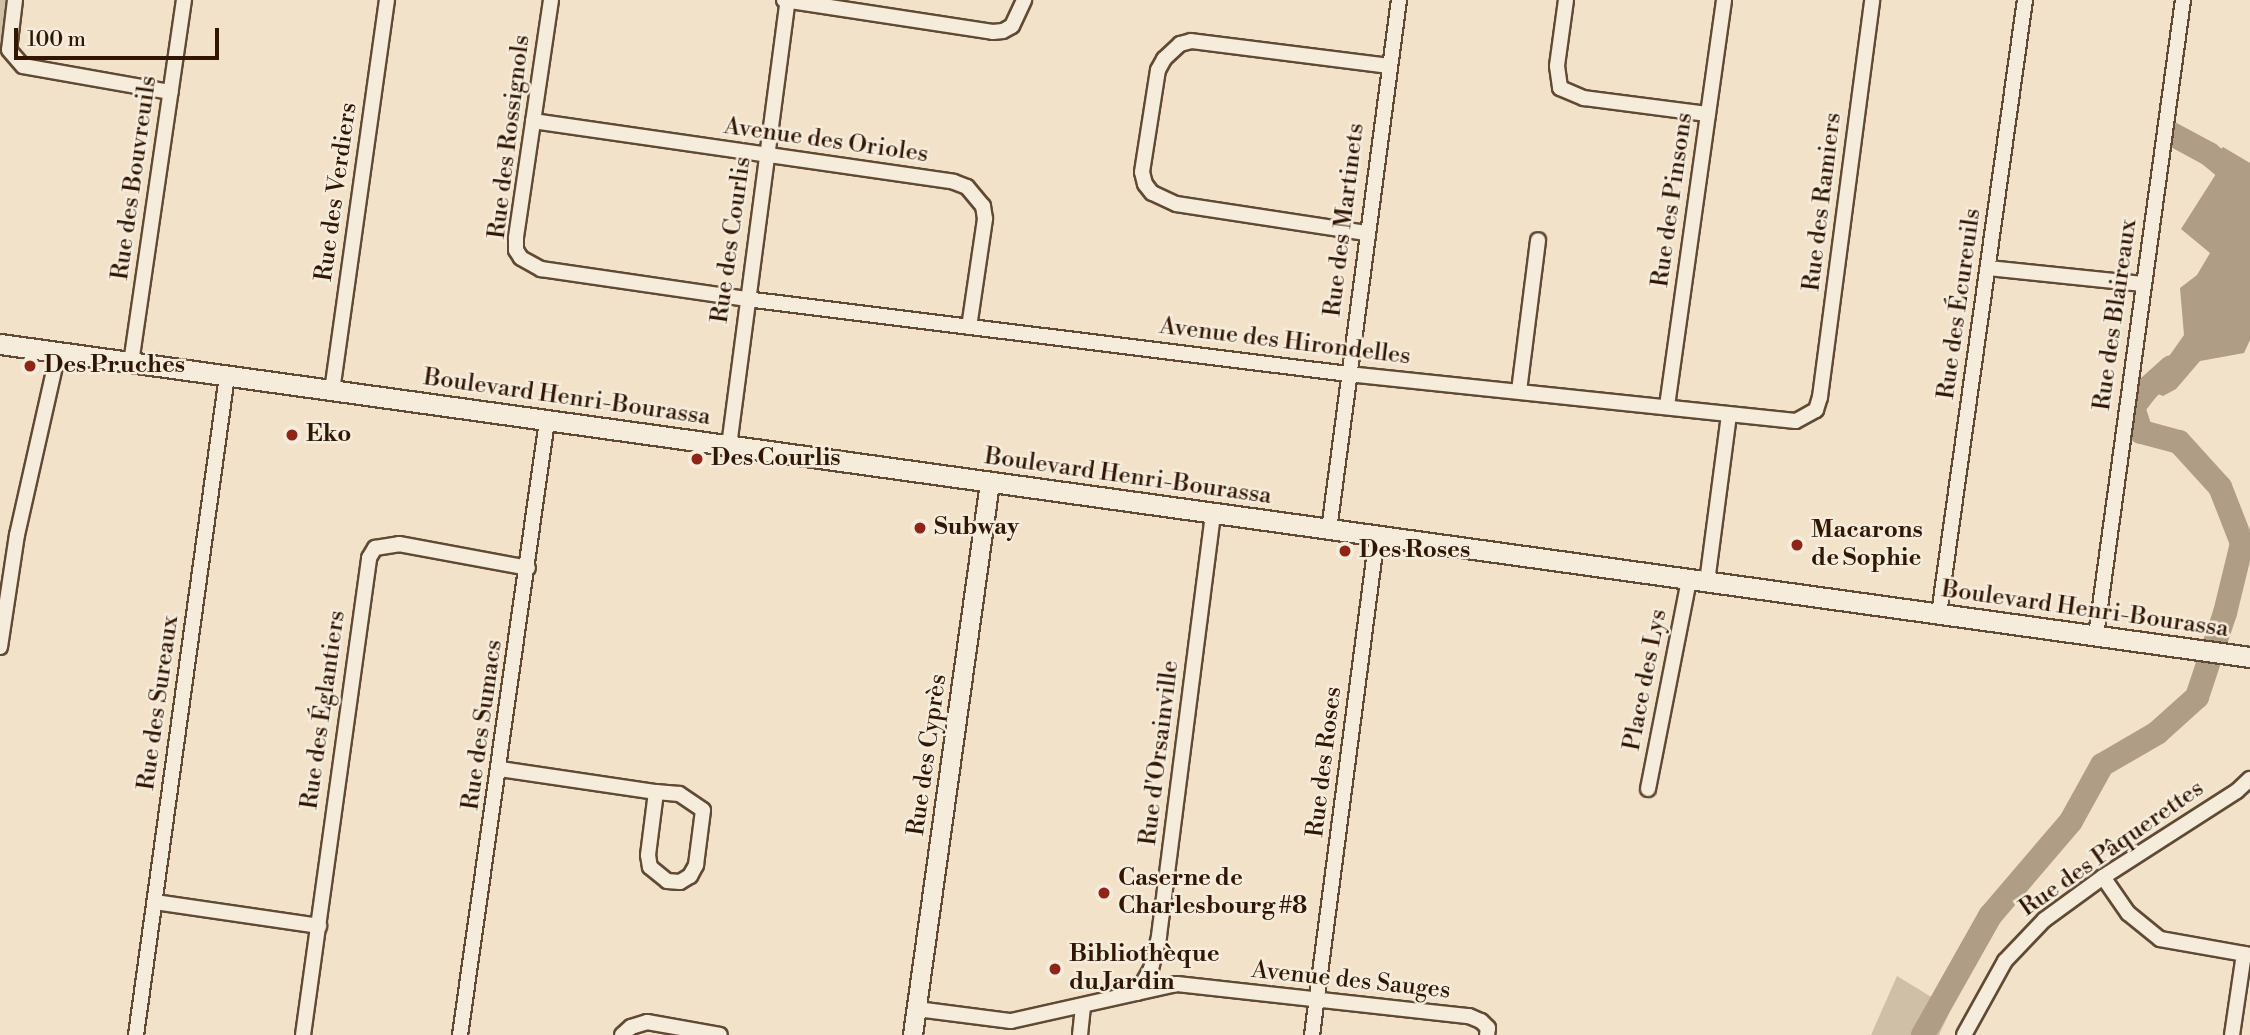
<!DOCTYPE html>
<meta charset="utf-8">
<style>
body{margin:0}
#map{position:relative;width:2250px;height:1035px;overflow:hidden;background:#f1e2c9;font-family:"Libre Bodoni",serif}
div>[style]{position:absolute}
.green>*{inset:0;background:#d0bfa7}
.water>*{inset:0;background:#af9d86}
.river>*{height:24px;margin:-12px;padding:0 12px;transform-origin:12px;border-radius:12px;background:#af9d86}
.roads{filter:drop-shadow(2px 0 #604a34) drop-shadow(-2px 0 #604a34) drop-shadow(0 2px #604a34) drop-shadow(0 -2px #604a34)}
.minor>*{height:14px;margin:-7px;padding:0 7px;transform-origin:7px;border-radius:7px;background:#f6ecdc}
.tertiary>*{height:18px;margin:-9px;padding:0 9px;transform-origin:9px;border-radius:9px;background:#f6ecdc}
.secondary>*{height:19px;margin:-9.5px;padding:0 9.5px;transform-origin:9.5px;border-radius:9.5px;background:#f6ecdc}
.dots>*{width:19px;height:19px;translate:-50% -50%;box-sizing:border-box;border:4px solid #f6ecdc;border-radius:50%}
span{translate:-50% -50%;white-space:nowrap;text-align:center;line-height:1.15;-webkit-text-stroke:5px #f6ecdc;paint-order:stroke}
.street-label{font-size:24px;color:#301703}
.poi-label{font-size:24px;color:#301703;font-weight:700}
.left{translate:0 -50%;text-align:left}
.scale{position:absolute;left:14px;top:28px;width:205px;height:32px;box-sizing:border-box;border:4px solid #301703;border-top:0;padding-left:9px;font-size:21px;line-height:24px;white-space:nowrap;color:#301703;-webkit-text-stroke:5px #f6ecdc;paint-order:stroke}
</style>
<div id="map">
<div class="green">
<div style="clip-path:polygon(0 0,8px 0,0 57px)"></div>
<div style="clip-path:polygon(1897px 976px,1951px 1009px,1939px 1035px,1871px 1035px)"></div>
</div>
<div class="water">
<div style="clip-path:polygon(2223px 147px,2250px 163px,2250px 340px,2244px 353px,2200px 361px,2176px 389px,2163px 396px,2146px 389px,2184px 335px,2180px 288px,2197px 275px,2210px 253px,2181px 229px,2216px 174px,2217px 153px)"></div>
</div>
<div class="river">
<div style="left:2170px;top:133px;width:44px;rotate:28.3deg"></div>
<div style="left:2209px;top:154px;width:25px;rotate:40deg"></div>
<div style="left:2228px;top:170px;width:17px;rotate:80deg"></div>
<div style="left:1923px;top:1035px;width:137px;rotate:-60.6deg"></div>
<div style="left:1990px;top:916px;width:125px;rotate:-49.5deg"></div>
<div style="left:2071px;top:821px;width:64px;rotate:-61deg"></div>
<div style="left:2102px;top:765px;width:64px;rotate:-30.2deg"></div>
<div style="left:2157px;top:733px;width:54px;rotate:-42deg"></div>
<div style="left:2197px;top:697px;width:89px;rotate:-71.6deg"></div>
<div style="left:2225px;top:613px;width:72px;rotate:-76.3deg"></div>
<div style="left:2242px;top:543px;width:60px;rotate:-111.4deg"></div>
<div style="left:2220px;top:487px;width:61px;rotate:-132.3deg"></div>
<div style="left:2179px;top:442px;width:39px;rotate:-165deg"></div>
<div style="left:2141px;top:432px;width:26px;rotate:-108deg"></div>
<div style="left:2133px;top:407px;width:24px;rotate:-52deg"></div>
<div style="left:2148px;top:388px;width:31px;rotate:-42deg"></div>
</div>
<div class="roads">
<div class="minor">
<div style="left:15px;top:0;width:50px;rotate:96.8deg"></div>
<div style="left:9px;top:50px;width:21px;rotate:49deg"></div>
<div style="left:23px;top:66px;width:150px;rotate:10deg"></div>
<div style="left:551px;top:0;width:241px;rotate:98.4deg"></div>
<div style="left:516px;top:238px;width:12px;rotate:90deg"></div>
<div style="left:516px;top:250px;width:9px;rotate:58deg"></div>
<div style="left:521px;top:258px;width:23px;rotate:29deg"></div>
<div style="left:541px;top:269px;width:207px;rotate:8.3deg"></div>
<div style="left:746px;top:299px;width:607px;rotate:7.1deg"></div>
<div style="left:1348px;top:374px;width:450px;rotate:6deg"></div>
<div style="left:1796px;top:421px;width:23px;rotate:-29deg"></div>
<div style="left:1816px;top:410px;width:14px;rotate:-73deg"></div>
<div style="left:1820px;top:397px;width:400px;rotate:-82.5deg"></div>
<div style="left:784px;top:0;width:211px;rotate:8.7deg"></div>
<div style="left:993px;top:32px;width:10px;rotate:-6deg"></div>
<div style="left:1003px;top:31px;width:10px;rotate:-29deg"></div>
<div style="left:1012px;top:26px;width:29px;rotate:-65deg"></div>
<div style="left:1566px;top:0;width:67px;rotate:97.8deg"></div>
<div style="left:1557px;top:66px;width:22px;rotate:82deg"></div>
<div style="left:1560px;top:88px;width:26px;rotate:23deg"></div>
<div style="left:1584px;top:98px;width:125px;rotate:7.4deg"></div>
<div style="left:533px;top:121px;width:425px;rotate:8.2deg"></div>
<div style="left:954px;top:182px;width:14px;rotate:21deg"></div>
<div style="left:967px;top:187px;width:25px;rotate:50deg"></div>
<div style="left:983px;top:206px;width:13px;rotate:81deg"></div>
<div style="left:985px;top:219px;width:109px;rotate:98.4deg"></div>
<div style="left:1366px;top:233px;width:192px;rotate:-171.3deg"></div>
<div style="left:1176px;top:204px;width:26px;rotate:-155deg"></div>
<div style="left:1152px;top:193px;width:11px;rotate:-128deg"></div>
<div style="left:1145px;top:184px;width:12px;rotate:-104deg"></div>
<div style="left:1142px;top:172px;width:103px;rotate:-81.1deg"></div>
<div style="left:1158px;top:70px;width:13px;rotate:-61deg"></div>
<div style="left:1164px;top:59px;width:22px;rotate:-43deg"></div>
<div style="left:1180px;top:44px;width:11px;rotate:-15deg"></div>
<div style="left:1191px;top:41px;width:199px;rotate:7.2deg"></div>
<div style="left:1988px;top:268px;width:156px;rotate:5.9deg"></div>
<div style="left:131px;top:363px;width:367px;rotate:-81.7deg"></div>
<div style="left:332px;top:391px;width:395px;rotate:-82deg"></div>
<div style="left:1519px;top:391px;width:152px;rotate:-82.8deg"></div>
<div style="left:1667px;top:406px;width:410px;rotate:-82deg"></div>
<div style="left:729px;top:446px;width:450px;rotate:-82.5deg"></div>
<div style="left:1329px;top:530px;width:535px;rotate:-82.48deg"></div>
<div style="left:1707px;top:582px;width:169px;rotate:-82.5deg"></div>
<div style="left:1939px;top:614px;width:620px;rotate:-82.03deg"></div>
<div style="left:2096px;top:636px;width:642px;rotate:-82.21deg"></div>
<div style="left:0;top:647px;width:113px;rotate:-81.4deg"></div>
<div style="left:17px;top:535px;width:187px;rotate:-77.3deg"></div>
<div style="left:500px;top:769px;width:158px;rotate:8.4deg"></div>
<div style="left:656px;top:792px;width:64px;rotate:97.2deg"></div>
<div style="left:648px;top:855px;width:12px;rotate:81deg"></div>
<div style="left:650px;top:867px;width:22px;rotate:39deg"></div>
<div style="left:667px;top:881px;width:13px;rotate:4deg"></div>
<div style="left:680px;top:882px;width:12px;rotate:-31deg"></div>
<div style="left:690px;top:876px;width:13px;rotate:-61deg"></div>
<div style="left:696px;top:865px;width:55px;rotate:-82.7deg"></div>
<div style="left:703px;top:810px;width:29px;rotate:-146deg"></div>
<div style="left:679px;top:794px;width:23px;rotate:-175deg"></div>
<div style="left:1648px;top:789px;width:213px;rotate:-78.9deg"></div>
<div style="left:2103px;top:877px;width:44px;rotate:55.2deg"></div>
<div style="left:2128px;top:913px;width:41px;rotate:39.1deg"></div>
<div style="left:2160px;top:939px;width:91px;rotate:10.1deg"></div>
<div style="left:155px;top:902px;width:166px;rotate:8.3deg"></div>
<div style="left:1137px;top:993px;width:28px;rotate:-60deg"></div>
<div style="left:1151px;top:969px;width:34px;rotate:-76deg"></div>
<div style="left:1159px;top:936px;width:426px;rotate:-82.7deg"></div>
<div style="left:917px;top:1009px;width:95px;rotate:7.3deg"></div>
<div style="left:1011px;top:1021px;width:170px;rotate:-12.6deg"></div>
<div style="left:1177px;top:984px;width:294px;rotate:6.3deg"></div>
<div style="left:1469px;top:1016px;width:13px;rotate:23deg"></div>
<div style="left:1481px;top:1021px;width:10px;rotate:45deg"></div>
<div style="left:1488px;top:1028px;width:7px;rotate:98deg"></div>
<div style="left:136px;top:1035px;width:665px;rotate:-82.14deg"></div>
<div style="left:303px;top:1035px;width:482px;rotate:-82.1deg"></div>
<div style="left:369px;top:558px;width:12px;rotate:-59deg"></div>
<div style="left:375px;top:548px;width:24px;rotate:-9deg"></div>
<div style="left:399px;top:544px;width:131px;rotate:10.5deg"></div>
<div style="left:460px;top:1035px;width:620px;rotate:-81.94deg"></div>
<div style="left:622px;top:1035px;width:12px;rotate:-42deg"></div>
<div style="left:631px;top:1027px;width:17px;rotate:-17deg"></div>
<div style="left:647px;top:1022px;width:74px;rotate:10.1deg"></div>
<div style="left:1080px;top:1035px;width:28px;rotate:-84deg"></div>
<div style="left:1312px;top:1035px;width:503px;rotate:-82.58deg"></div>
<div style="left:1964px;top:1035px;width:85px;rotate:-61deg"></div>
<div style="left:2005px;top:961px;width:57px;rotate:-46.4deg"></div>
<div style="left:2044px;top:920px;width:73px;rotate:-36.1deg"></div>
<div style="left:2103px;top:877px;width:159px;rotate:-32.7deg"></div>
<div style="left:2237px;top:791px;width:18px;rotate:-43deg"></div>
<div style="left:2232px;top:1035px;width:82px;rotate:-81.6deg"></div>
</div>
<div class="tertiary">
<div style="left:913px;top:1035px;width:557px;rotate:-82.06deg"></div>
</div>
<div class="secondary">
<div style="left:0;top:344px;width:2272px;rotate:7.92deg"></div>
</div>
</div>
<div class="dots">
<div style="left:30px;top:366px;background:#8f2418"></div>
<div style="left:292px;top:435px;background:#8f2418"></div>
<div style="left:697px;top:459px;background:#8f2418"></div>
<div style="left:920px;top:528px;background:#8f2418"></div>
<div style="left:1797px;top:545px;background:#8f2418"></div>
<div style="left:1345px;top:551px;background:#8f2418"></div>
<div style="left:1104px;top:893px;background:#8f2418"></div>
<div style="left:1055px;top:969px;background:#8f2418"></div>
</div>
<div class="street-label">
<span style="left:510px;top:137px;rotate:-83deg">Rue des Rossignols</span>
<span style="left:826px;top:141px;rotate:8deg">Avenue des Orioles</span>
<span style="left:135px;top:178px;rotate:-82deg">Rue des Bouvreuils</span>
<span style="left:337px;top:192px;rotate:-82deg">Rue des Verdiers</span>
<span style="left:1673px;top:200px;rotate:-82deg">Rue des Pinsons</span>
<span style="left:1823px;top:202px;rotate:-83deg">Rue des Ramiers</span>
<span style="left:1345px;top:220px;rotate:-83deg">Rue des Martinets</span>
<span style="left:732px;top:240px;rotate:-82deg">Rue des Courlis</span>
<span style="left:1960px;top:304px;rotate:-82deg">Rue des Écureuils</span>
<span style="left:2116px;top:315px;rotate:-82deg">Rue des Blaireaux</span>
<span style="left:1285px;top:342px;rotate:7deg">Avenue des Hirondelles</span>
<span style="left:567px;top:398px;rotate:8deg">Boulevard Henri-Bourassa</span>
<span style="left:1128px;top:477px;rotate:8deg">Boulevard Henri-Bourassa</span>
<span style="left:2085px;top:610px;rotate:8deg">Boulevard Henri-Bourassa</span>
<span style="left:1646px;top:680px;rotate:-79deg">Place des Lys</span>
<span style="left:159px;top:703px;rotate:-82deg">Rue des Sureaux</span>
<span style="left:324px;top:710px;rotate:-82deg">Rue des Églantiers</span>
<span style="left:483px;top:725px;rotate:-82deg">Rue des Sumacs</span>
<span style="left:1160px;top:753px;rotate:-83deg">Rue d'Orsainville</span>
<span style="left:928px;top:755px;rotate:-82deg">Rue des Cyprès</span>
<span style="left:1325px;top:762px;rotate:-83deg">Rue des Roses</span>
<span style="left:2112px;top:849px;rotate:-35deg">Rue des Pâquerettes</span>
<span style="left:1351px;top:981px;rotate:6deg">Avenue des Sauges</span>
</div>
<div class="poi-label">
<span class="left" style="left:44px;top:366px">Des Pruches</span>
<span class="left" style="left:306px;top:435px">Eko</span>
<span class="left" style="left:711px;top:459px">Des Courlis</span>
<span class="left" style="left:934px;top:528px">Subway</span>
<span class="left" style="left:1811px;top:545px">Macarons<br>de Sophie</span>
<span class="left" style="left:1359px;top:551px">Des Roses</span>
<span class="left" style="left:1118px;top:893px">Caserne de<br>Charlesbourg #8</span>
<span class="left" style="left:1069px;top:969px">Bibliothèque<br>du Jardin</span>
</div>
<div class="scale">100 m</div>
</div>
